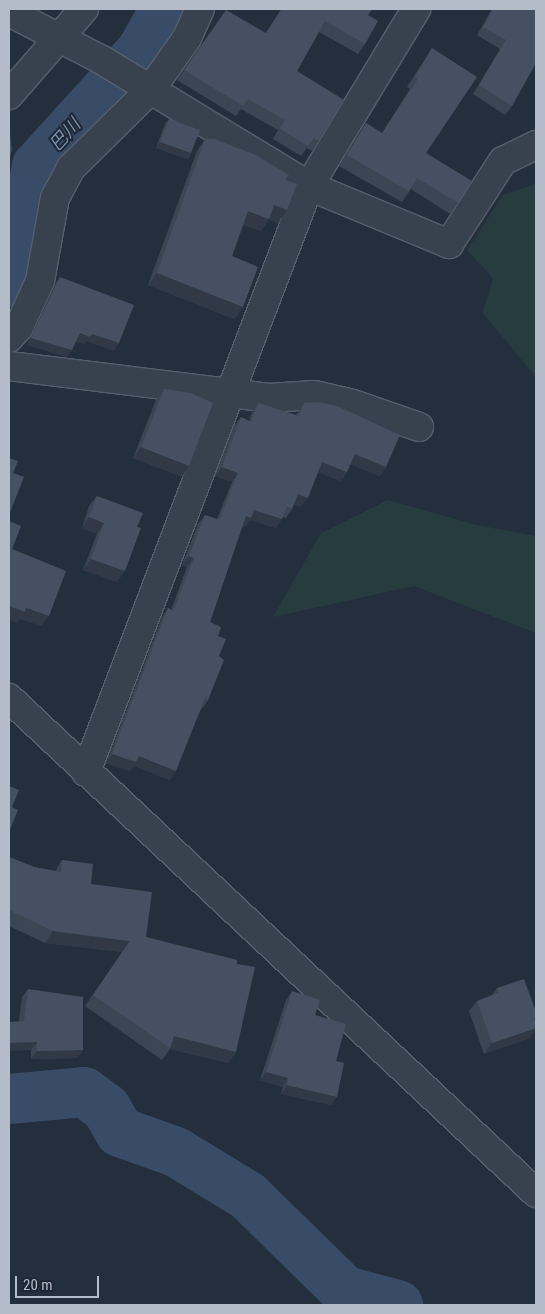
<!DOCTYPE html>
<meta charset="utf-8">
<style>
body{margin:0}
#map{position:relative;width:545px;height:1314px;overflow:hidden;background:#242f3e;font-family:"Roboto Condensed","Noto Sans JP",sans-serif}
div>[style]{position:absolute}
.green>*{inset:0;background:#263c3f}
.river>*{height:50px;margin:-25px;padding:0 25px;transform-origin:25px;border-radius:25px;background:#394c67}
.roads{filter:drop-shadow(1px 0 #565f6c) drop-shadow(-1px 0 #565f6c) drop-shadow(0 1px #565f6c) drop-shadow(0 -1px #565f6c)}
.minor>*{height:28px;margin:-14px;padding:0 14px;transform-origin:14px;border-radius:14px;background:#38414e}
.wall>*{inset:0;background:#3b4654}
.shaded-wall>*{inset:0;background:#303945}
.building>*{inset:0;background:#455162}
span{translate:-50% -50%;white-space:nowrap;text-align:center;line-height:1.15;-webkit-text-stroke:4px #1d2633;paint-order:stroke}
.water-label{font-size:18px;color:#7c92b1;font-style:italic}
.frame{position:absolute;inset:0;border:10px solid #b4bcc9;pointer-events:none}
.scale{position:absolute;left:15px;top:1276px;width:84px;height:22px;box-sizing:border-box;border:2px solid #b4bcc9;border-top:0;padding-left:6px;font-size:15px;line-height:18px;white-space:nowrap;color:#b4bcc9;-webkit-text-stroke:4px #1d2633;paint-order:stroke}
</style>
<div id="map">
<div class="green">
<div style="clip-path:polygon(536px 184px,536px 374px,530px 370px,483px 313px,493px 278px,467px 250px,503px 195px)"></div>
<div style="clip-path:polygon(388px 500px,477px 525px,536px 536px,536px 633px,414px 586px,273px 617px,321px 533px)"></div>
</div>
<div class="river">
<div style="left:9px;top:282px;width:23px;rotate:-65deg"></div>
<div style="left:19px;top:261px;width:97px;rotate:-79.3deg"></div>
<div style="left:37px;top:166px;width:156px;rotate:-47.8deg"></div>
<div style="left:142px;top:50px;width:47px;rotate:-60.7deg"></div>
<div style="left:9px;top:1099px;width:75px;rotate:-5.3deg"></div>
<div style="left:84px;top:1092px;width:27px;rotate:36deg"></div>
<div style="left:106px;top:1108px;width:28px;rotate:60deg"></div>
<div style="left:120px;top:1132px;width:59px;rotate:19.7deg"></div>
<div style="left:176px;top:1152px;width:84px;rotate:31.4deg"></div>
<div style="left:248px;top:1196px;width:136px;rotate:44.4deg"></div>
<div style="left:345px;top:1291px;width:55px;rotate:14.8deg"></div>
</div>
<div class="roads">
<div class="minor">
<div style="left:9px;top:12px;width:105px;rotate:27.3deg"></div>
<div style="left:102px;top:60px;width:242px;rotate:31.3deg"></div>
<div style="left:309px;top:186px;width:152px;rotate:22.5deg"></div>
<div style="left:449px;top:244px;width:99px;rotate:-57deg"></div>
<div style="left:503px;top:161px;width:37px;rotate:-26deg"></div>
<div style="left:9px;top:95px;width:114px;rotate:-48.9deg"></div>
<div style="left:9px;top:338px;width:15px;rotate:-48deg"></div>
<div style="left:19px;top:327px;width:51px;rotate:-65.5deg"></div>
<div style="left:40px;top:281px;width:84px;rotate:-79.8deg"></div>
<div style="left:55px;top:198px;width:34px;rotate:-62deg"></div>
<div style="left:71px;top:168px;width:112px;rotate:-44.6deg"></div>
<div style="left:151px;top:89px;width:62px;rotate:-54.8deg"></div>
<div style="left:187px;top:38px;width:32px;rotate:-66deg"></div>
<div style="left:9px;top:366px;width:262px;rotate:7deg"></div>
<div style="left:269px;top:398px;width:45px;rotate:-3.8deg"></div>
<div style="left:314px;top:395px;width:40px;rotate:13deg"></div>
<div style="left:353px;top:404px;width:70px;rotate:19.2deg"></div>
<div style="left:9px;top:698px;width:723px;rotate:43.21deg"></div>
<div style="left:86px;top:772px;width:627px;rotate:-69.17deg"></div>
<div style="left:309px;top:186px;width:207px;rotate:-58.8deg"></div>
</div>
</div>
<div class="wall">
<div style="clip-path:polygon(281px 9px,372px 9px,368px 15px,365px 44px,358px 54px,319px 32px,297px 71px,319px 141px,312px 151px,307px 148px,301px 156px,273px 139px,278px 130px,241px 109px,236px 116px,177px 80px,184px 70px,266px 33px)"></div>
<div style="clip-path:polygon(492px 9px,536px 9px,512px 106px,505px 115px,473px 94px,500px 49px,477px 35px)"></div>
<div style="clip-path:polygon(432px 48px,426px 153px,458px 203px,450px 214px,411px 189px,402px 202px,339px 166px,359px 134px,366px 123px,382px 133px,410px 89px,407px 87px)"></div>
<div style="clip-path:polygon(169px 119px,191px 153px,188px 159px,156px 148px,165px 124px)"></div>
<div style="clip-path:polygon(205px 139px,285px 180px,278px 223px,269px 219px,261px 231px,243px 225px,232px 256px,243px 307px,234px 319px,148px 285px,197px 151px)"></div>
<div style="clip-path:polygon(60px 277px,114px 351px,87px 341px,85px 344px,76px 341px,67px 357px,27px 345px,55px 284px)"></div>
<div style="clip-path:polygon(164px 389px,182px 477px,133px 458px,156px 400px)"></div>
<div style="clip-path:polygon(258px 403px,296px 415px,304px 403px,386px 467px,380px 476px,350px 464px,347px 472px,341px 481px,318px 472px,301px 507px,294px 504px,292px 509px,286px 518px,283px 517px,276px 528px,250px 520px,245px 527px,242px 526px,210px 622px,218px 636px,219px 656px,208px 700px,202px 709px,201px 709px,170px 780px,134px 766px,130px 771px,106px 763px,162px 617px,168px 608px,171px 610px,187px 567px,182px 565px,198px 524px,205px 515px,217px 519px,232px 482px,215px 476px,234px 426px,241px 417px,249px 421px,252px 412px)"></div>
<div style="clip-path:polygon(97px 496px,137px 527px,117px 582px,83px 570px,97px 534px,82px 528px,89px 506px)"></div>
<div style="clip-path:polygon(9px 857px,34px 867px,55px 871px,62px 860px,91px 884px,146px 937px,237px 964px,236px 1052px,228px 1063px,170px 1049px,162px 1060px,85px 1006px,122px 952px,45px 943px,9px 926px)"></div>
<div style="clip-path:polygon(497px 988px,536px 1020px,530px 1038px,484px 1054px,469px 1011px,477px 1001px,492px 995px)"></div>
<div style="clip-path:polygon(28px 989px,83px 1050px,77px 1058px,31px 1059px,31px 1050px,19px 1022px,22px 997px)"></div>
<div style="clip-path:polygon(292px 991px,315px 1015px,336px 1061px,331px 1105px,281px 1094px,283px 1087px,260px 1080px,286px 1000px)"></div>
</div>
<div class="shaded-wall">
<div style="clip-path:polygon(160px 142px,191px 153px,188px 159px,156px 148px)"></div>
<div style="clip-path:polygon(274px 205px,287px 210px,278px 223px,266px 218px)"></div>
<div style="clip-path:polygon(248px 211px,269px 219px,261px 231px,239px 224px)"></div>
<div style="clip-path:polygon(157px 273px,243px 307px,234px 319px,148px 285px)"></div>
<div style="clip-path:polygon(80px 333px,92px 334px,119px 343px,114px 351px,87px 341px,85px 344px,75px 340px)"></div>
<div style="clip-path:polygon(31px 338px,72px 350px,67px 357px,27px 345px)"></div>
<div style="clip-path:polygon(141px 447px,189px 466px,182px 477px,133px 458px)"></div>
<div style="clip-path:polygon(355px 454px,386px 467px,380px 476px,348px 463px)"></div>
<div style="clip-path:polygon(322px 462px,347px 472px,341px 481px,316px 471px)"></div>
<div style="clip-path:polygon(222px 467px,238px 473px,232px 482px,215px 476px)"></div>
<div style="clip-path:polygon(298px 494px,308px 498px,301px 507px,292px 503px)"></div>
<div style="clip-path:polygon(254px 510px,282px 519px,276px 528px,250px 520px,245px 527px,239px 525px,246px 516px)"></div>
<div style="clip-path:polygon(89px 517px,104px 523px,97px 534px,82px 528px)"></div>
<div style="clip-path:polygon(189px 556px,194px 558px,187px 567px,182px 565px)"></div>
<div style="clip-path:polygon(91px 559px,125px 571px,117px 582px,83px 570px)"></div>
<div style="clip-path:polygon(9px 606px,26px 608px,49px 616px,41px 626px,20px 619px,17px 623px,9px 620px)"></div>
<div style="clip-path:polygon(112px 754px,139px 756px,176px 771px,170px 780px,134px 766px,130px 771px,106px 763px)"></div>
<div style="clip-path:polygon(53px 931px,130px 941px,122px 952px,45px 943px)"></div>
<div style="clip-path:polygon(536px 1028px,536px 1029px,530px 1038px,484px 1054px,492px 1043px)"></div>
<div style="clip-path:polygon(174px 1036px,236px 1052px,228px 1063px,170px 1049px)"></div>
<div style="clip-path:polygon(37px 1042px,31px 1050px,9px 1051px,9px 1043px)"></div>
<div style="clip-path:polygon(83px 1050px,77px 1058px,31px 1059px,37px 1051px)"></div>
<div style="clip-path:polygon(266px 1072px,288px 1078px,283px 1087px,260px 1080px)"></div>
<div style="clip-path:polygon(287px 1085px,337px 1097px,331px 1105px,281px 1094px)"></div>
</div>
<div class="building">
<div style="clip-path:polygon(282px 9px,372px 9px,368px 15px,378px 21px,365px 44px,325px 21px,297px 71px,344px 100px,319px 141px,314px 138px,308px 146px,280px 129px,285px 120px,248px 99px,243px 106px,184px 70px,226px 10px,266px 33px)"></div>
<div style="clip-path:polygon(493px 9px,536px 9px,536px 63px,512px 106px,479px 85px,506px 40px,483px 27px)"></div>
<div style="clip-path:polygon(432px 48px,477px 77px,426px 153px,472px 181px,458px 203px,417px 178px,409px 191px,347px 155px,366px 123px,382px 133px,418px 79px,415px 77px)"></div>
<div style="clip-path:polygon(169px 119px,200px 130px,191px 153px,160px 142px)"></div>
<div style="clip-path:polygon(9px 125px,12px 150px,9px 160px)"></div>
<div style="clip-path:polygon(205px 139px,214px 139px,256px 155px,289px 175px,285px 180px,297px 184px,287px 210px,274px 205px,269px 219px,248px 211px,232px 256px,258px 267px,243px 307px,157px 273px)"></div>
<div style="clip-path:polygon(60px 277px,134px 305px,119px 343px,92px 334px,90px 337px,80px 333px,72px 350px,31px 338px)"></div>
<div style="clip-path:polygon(164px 389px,191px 393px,213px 403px,189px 466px,141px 447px)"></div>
<div style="clip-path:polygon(319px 402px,337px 406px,400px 435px,386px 467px,355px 454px,347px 472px,322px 462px,308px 498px,298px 494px,292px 509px,287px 506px,282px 519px,254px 510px,251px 518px,246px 516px,210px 622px,221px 627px,218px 636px,226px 639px,219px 656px,224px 660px,208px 700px,205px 698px,176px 771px,139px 756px,136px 762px,112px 754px,168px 608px,173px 611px,194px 558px,189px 556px,205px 515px,219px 520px,238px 473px,222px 467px,241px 417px,251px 422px,258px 403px,299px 416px,304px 403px)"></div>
<div style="clip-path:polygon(9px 458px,18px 461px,13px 473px,24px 477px,9px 515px)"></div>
<div style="clip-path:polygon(97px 496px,143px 513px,137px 527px,141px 528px,125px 571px,91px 559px,104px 523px,89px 517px)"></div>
<div style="clip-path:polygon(9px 521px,21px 526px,12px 549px,66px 571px,49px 616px,26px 608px,25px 612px,9px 606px)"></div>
<div style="clip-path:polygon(9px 786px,19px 790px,12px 807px,18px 810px,9px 832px)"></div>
<div style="clip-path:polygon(9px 857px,34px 867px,61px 872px,62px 860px,93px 864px,91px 884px,152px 892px,146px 937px,237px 960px,237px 964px,255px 967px,236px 1052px,174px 1036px,170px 1048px,93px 995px,130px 941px,53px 931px,9px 910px,10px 905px,9px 905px)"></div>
<div style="clip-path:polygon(524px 979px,536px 1012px,536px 1018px,534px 1018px,536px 1024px,536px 1028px,492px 1043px,477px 1001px,499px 993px,497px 988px)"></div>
<div style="clip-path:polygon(28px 989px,83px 997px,83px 1050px,37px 1051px,37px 1042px,9px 1043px,9px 1022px,24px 1021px)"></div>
<div style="clip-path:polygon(292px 991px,320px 1000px,315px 1015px,346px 1024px,336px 1061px,344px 1063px,337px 1097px,287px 1085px,288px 1078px,266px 1072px)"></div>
</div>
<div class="water-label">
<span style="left:65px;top:135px;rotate:-48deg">巴川</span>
</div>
<div class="frame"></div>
<div class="scale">20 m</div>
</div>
